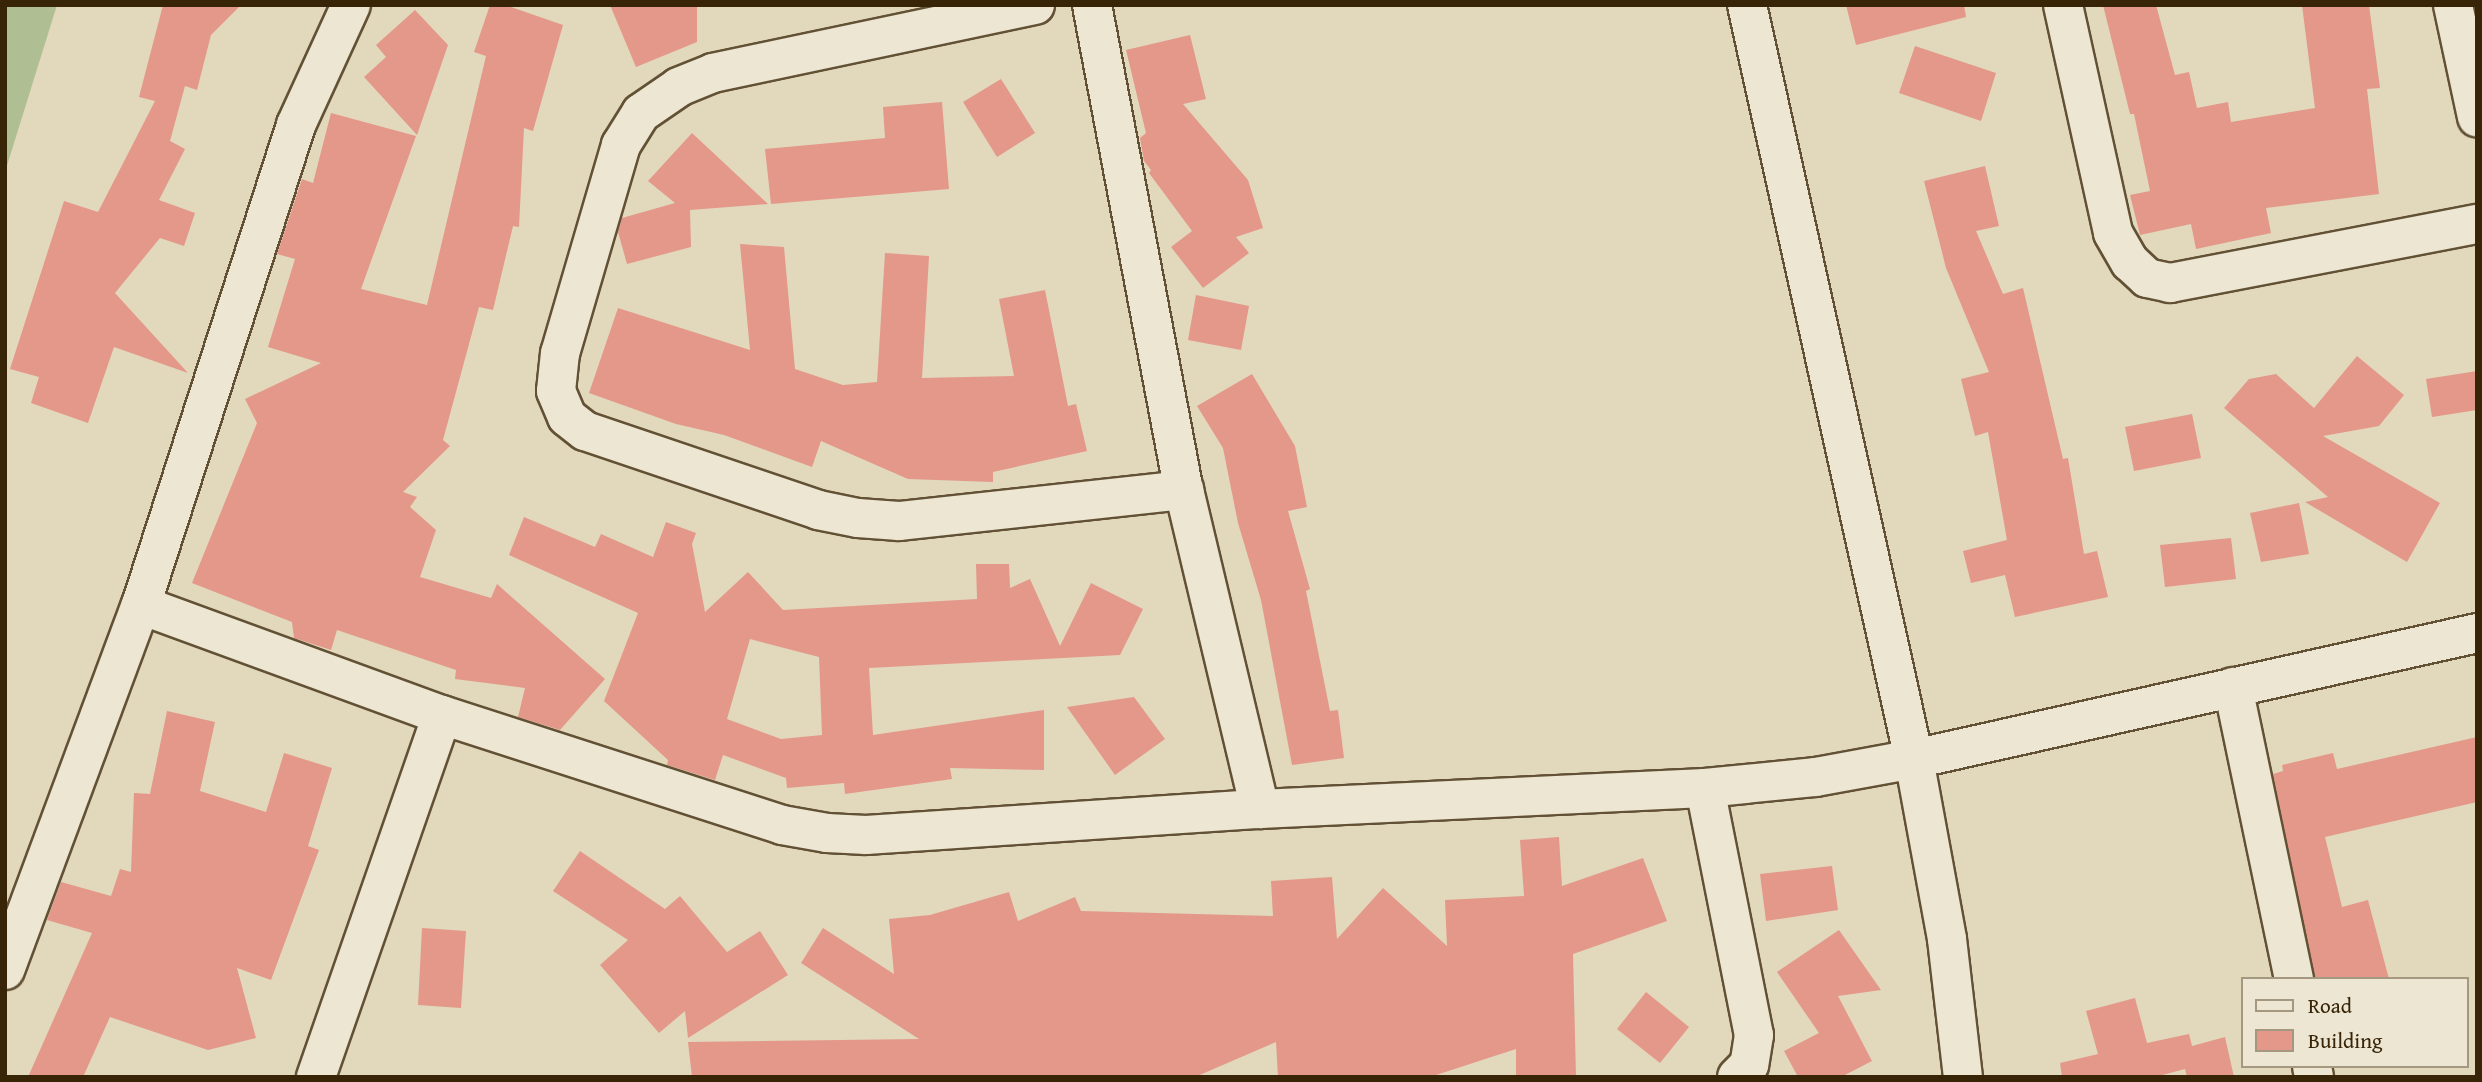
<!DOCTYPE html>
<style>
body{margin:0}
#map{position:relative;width:2482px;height:1082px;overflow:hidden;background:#e2d8bc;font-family:"Gentium Book Plus",serif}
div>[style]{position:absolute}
.green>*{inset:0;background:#b0bf93}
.building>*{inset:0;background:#e3988a}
.roads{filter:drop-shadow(2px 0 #625134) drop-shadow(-2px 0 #625134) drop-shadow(0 2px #625134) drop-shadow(0 -2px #625134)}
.street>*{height:38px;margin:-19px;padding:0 19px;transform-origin:19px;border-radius:19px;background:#ece6d3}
span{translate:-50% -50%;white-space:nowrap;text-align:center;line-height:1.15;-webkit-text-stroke:7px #ece6d3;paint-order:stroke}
.frame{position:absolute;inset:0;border:7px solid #382407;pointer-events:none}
.legend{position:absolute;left:2241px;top:977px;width:228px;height:91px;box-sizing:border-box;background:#ece6d3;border:2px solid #a49881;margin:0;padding:9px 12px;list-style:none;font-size:21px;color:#382407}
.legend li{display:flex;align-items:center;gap:14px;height:35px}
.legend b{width:35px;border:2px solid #a49881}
</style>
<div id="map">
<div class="green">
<div style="clip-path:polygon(5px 5px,57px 5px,5px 172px)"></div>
</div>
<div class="building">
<div style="clip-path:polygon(163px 5px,241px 5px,211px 35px,197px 90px,185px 86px,170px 141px,185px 149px,159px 200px,195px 213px,184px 246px,160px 238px,115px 293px,188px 373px,114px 347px,88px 423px,31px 403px,39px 377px,10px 369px,64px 201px,98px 212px,155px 101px,139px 97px)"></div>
<div style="clip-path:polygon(490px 5px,505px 5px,563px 25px,533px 131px,524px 128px,519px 227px,513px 226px,493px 310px,479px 307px,443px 440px,450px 446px,403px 492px,417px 497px,410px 507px,436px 530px,420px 577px,491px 598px,497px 584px,605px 679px,560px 730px,518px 717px,525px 688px,455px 679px,456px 670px,337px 630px,331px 650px,294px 638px,292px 622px,192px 583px,257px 423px,245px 399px,321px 363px,268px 347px,295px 259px,277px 254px,302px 179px,313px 183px,331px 113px,416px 136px,361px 289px,427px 305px,486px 56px,474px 52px)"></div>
<div style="clip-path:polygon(610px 5px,697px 5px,697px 42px,636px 67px)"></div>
<div style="clip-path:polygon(1846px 5px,1964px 5px,1966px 17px,1856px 45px)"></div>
<div style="clip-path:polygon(2103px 5px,2156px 5px,2175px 75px,2189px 72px,2197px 108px,2228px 102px,2231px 122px,2315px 108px,2302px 5px,2369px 5px,2380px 88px,2367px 89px,2379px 194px,2266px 208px,2271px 233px,2196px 249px,2191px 224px,2140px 235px,2130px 195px,2150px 191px,2134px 114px,2130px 114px)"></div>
<div style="clip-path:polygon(415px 10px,448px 45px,417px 135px,364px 77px,386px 57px,376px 45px)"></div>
<div style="clip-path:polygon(1190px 35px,1206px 99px,1183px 104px,1248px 180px,1263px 228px,1236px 237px,1249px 253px,1203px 288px,1171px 247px,1192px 231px,1149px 173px,1151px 170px,1144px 161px,1140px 138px,1146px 133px,1126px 50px)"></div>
<div style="clip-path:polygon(1915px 46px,1996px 73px,1981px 121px,1899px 93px)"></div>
<div style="clip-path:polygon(1001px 79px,1035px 133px,997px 157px,963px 102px)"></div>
<div style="clip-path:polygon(942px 102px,949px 189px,771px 204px,765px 149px,885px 138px,883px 107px)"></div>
<div style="clip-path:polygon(692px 133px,768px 204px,690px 210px,691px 247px,627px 264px,618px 232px,622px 218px,675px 203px,648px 181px)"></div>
<div style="clip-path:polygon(1985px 166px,1999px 226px,1976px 231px,2003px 294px,2023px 288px,2063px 459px,2068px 458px,2084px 554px,2097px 551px,2108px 597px,2015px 617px,2005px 575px,1971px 583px,1963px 551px,2007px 540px,1988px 432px,1975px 436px,1961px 379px,1989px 372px,1946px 268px,1924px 181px)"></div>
<div style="clip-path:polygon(740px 244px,784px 247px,795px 369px,843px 385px,877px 382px,885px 253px,929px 256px,922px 378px,1014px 376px,999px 299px,1045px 290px,1068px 406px,1076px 404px,1087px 451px,993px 472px,993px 482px,908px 479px,821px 441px,812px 467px,724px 435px,676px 424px,589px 393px,618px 308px,750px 350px)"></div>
<div style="clip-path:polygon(1196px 295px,1249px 306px,1241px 350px,1188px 340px)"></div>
<div style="clip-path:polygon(2357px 356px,2404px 395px,2379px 426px,2323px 436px,2440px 503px,2407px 562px,2305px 502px,2328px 497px,2224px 408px,2249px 379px,2276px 374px,2314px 408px)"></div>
<div style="clip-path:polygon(2477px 371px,2477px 410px,2432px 417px,2426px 379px)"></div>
<div style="clip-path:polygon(1252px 374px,1295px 446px,1307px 507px,1288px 511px,1310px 589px,1306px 591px,1330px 711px,1338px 710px,1344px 758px,1292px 765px,1261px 600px,1238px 523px,1223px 448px,1197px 406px)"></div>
<div style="clip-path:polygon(2192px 414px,2201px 458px,2134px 471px,2125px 427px)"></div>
<div style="clip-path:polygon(2299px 503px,2309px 554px,2261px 562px,2250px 513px)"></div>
<div style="clip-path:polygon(evenodd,524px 517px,595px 547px,601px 534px,653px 557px,666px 522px,696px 533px,692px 544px,705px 612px,748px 572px,783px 610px,977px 599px,976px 564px,1009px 564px,1010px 588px,1030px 579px,1060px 646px,1091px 583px,1143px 609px,1120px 655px,869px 668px,873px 735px,1044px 710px,1044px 770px,950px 768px,952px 779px,845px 794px,844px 783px,787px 788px,786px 778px,723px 755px,715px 780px,667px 765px,668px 760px,604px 701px,638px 613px,509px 555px,524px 517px,750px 639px,819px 657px,822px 735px,781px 739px,727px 719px,750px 639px)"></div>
<div style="clip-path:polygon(2231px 538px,2236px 579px,2165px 587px,2160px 545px)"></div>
<div style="clip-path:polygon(1134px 697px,1165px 739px,1115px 775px,1067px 707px)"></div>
<div style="clip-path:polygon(167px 711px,215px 722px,200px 791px,266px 812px,284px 753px,332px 768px,308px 846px,319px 850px,271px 980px,237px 968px,256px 1038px,208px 1050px,110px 1017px,83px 1077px,28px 1077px,92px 933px,47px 920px,61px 882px,111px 896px,120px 869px,131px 872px,134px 793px,150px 794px)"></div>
<div style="clip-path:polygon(2477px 737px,2477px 802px,2325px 837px,2342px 907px,2368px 900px,2389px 979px,2315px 979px,2273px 774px,2283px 771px,2282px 765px,2333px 753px,2337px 769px)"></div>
<div style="clip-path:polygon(1559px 837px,1562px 886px,1643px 858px,1667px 921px,1573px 954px,1576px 1077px,1516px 1077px,1516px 1049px,1430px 1077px,1278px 1077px,1276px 1042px,1195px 1077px,692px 1077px,688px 1042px,919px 1039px,801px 963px,823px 928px,894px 974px,889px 919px,930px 915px,1009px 892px,1018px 921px,1075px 897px,1081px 911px,1273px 916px,1271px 881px,1332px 877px,1337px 939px,1383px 888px,1447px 946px,1445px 900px,1524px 896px,1520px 840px)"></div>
<div style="clip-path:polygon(580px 851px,665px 909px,680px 896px,727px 952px,760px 931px,788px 975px,688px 1038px,685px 1011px,659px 1033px,600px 965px,628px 940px,553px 891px)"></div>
<div style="clip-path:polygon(1832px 866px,1838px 910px,1766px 921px,1760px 874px)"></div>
<div style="clip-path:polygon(422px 928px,466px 931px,461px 1008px,418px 1005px)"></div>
<div style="clip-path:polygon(1839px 930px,1881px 990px,1838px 996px,1872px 1061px,1841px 1077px,1798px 1077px,1784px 1051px,1819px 1033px,1777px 972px)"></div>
<div style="clip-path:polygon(1646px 992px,1689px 1027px,1660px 1063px,1617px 1029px)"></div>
<div style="clip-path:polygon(2135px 998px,2147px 1043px,2189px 1034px,2192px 1046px,2225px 1037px,2234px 1077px,2187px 1077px,2185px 1069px,2155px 1077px,2062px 1077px,2060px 1063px,2098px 1054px,2086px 1011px)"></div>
</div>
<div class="roads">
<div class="street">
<div style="left:1035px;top:5px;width:329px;rotate:168.1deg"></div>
<div style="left:713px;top:73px;width:37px;rotate:158deg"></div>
<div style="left:679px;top:87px;width:46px;rotate:145.6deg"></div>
<div style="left:641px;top:113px;width:38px;rotate:122deg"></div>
<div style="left:621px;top:145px;width:217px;rotate:106.3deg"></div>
<div style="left:560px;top:353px;width:38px;rotate:96deg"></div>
<div style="left:556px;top:391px;width:28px;rotate:67deg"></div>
<div style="left:567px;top:417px;width:23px;rotate:38deg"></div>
<div style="left:585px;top:431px;width:246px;rotate:18.7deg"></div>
<div style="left:818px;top:510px;width:41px;rotate:11.3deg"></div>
<div style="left:858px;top:518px;width:41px;rotate:4.2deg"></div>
<div style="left:899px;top:521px;width:287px;rotate:-6.2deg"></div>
<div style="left:1092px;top:5px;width:494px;rotate:79.3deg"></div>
<div style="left:1184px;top:490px;width:328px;rotate:76.6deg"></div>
<div style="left:1747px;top:5px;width:772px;rotate:77.51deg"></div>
<div style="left:1914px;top:759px;width:183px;rotate:79.6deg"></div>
<div style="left:1947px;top:939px;width:139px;rotate:83.4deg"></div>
<div style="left:2063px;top:5px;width:233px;rotate:77.6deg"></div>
<div style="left:2113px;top:233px;width:34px;rotate:60deg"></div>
<div style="left:2130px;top:262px;width:23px;rotate:43deg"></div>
<div style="left:2147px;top:278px;width:24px;rotate:12deg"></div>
<div style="left:2170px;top:283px;width:313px;rotate:-10.9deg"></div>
<div style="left:2453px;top:5px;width:115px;rotate:77.9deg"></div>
<div style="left:141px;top:605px;width:320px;rotate:20.1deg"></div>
<div style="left:442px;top:715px;width:357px;rotate:17.9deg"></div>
<div style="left:782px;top:825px;width:46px;rotate:10.1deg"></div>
<div style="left:827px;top:833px;width:39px;rotate:3deg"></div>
<div style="left:866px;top:835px;width:395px;rotate:-3.8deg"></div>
<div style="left:1260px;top:809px;width:445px;rotate:-2.7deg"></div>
<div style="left:1705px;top:788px;width:112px;rotate:-5.7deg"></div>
<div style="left:1816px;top:777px;width:100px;rotate:-10.4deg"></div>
<div style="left:1914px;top:759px;width:577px;rotate:-12.61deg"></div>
<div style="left:2233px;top:687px;width:298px;rotate:78.2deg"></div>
<div style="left:1705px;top:788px;width:252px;rotate:78.8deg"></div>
<div style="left:1754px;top:1035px;width:30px;rotate:99deg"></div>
<div style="left:1749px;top:1065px;width:17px;rotate:135deg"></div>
<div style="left:5px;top:970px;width:390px;rotate:-69.6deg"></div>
<div style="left:141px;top:605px;width:504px;rotate:-72.1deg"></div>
<div style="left:296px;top:125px;width:132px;rotate:-65.4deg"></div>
<div style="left:2312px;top:1066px;width:11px;rotate:80deg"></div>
<div style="left:316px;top:1077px;width:383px;rotate:-70.8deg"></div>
</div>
</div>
<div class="frame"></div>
<ul class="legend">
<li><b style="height:9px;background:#ece6d3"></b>Road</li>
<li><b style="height:19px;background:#e3988a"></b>Building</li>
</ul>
</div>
